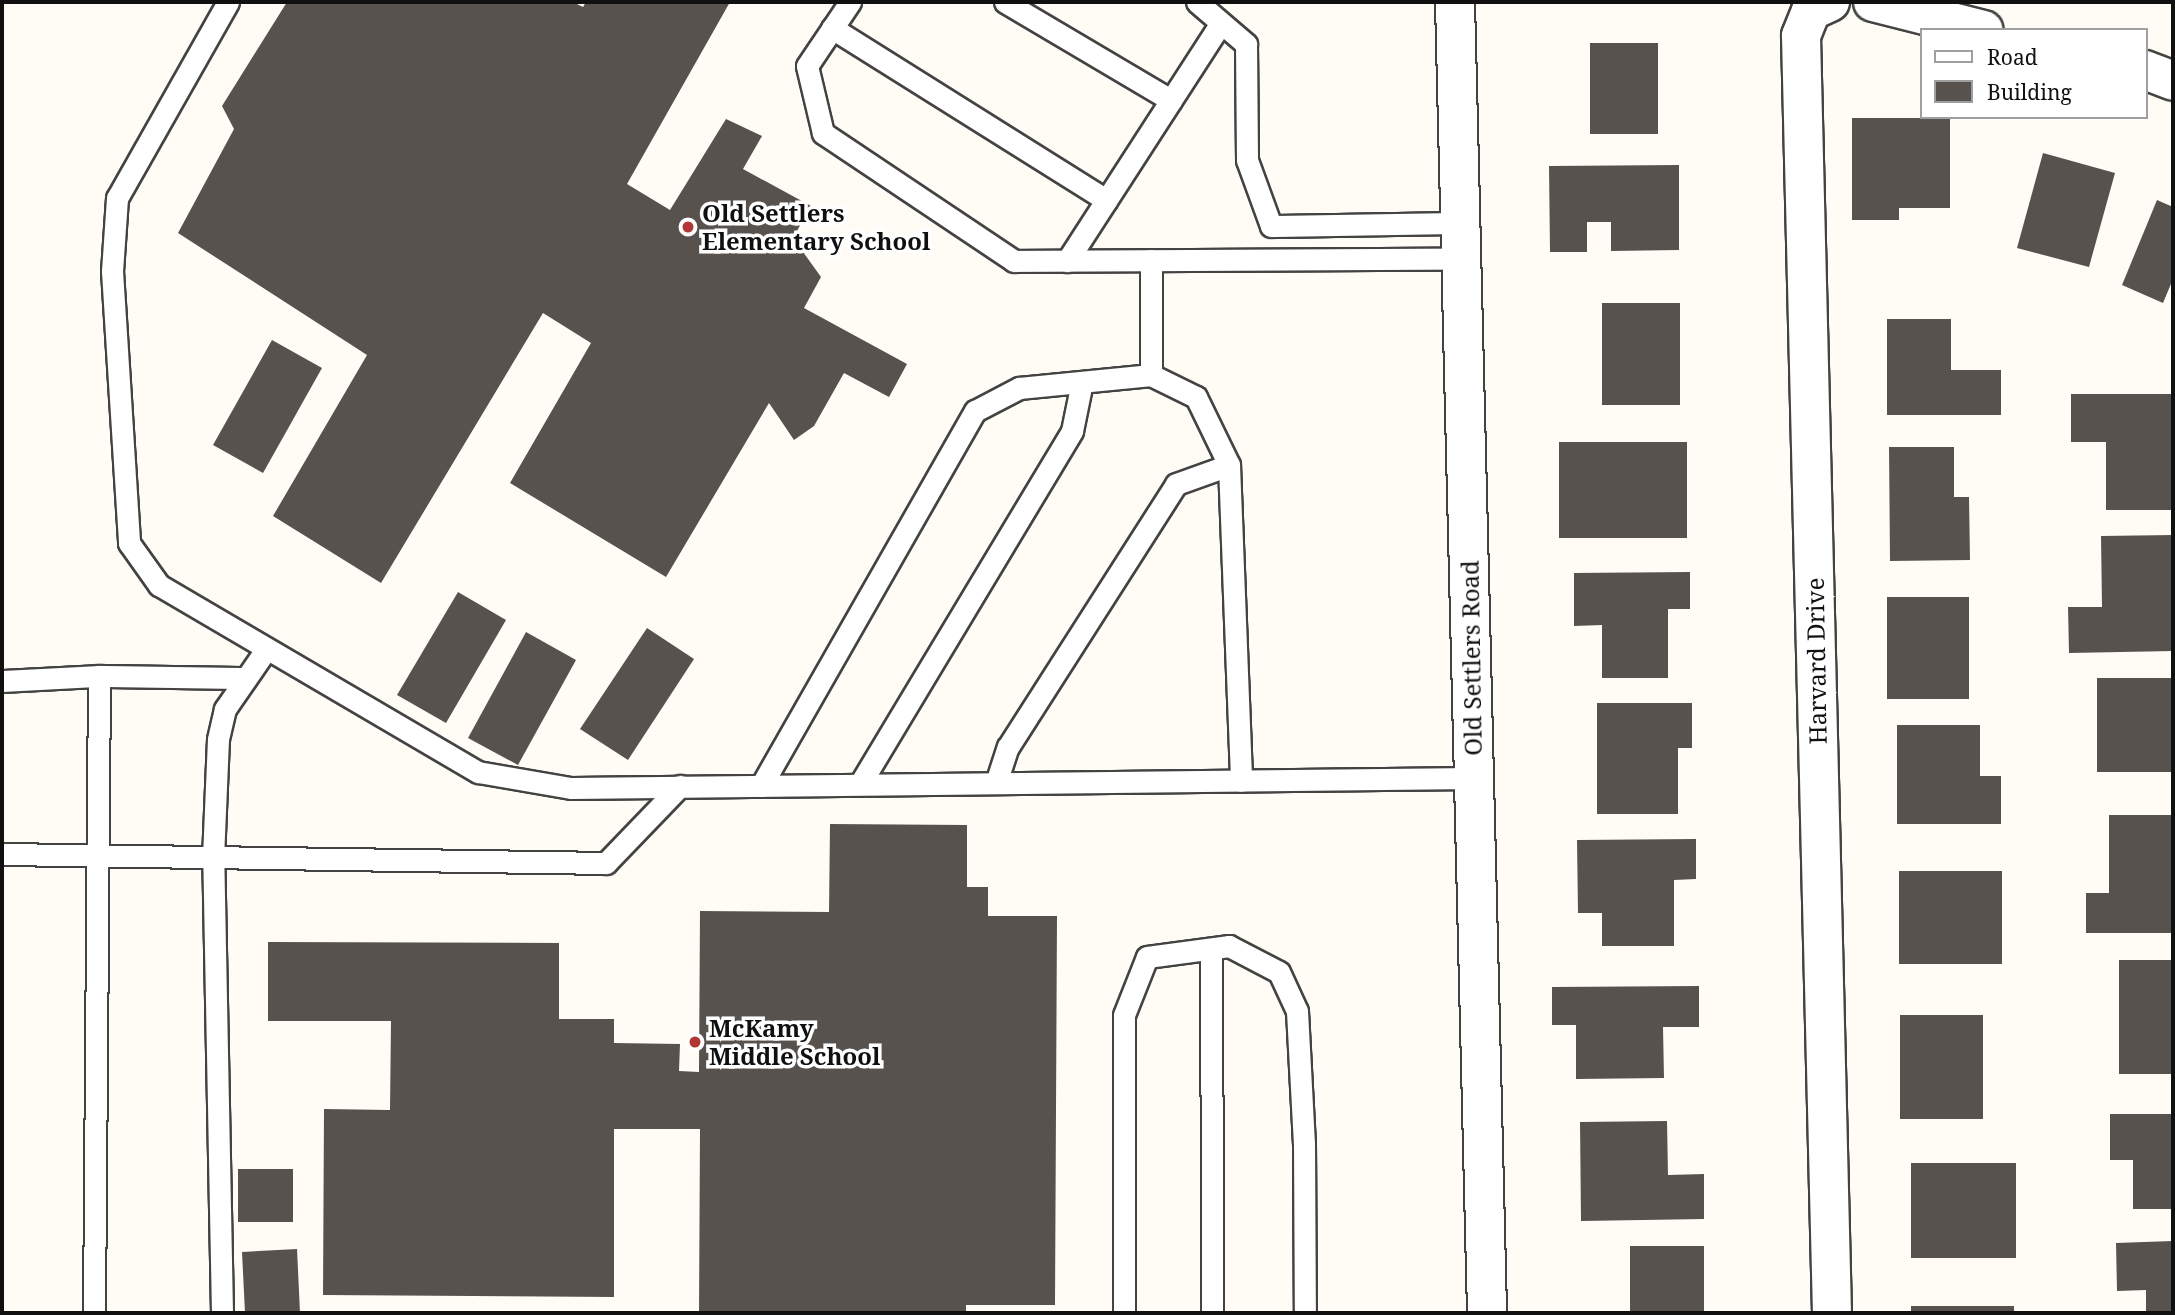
<!DOCTYPE html>
<style>
body{margin:0}
#map{position:relative;width:2175px;height:1315px;overflow:hidden;background:#fefcf5;font-family:"Noto Serif",serif}
div>[style]{position:absolute}
.building>*{inset:0;background:#58524e}
.roads{filter:drop-shadow(2px 0 #434343) drop-shadow(-2px 0 #434343) drop-shadow(0 2px #434343) drop-shadow(0 -2px #434343)}
.service>*{height:21px;margin:-10.5px;padding:0 10.5px;transform-origin:10.5px;border-radius:10.5px;background:#fff}
.minor>*{height:38px;margin:-19px;padding:0 19px;transform-origin:19px;border-radius:19px;background:#fff}
.tertiary>*{height:38px;margin:-19px;padding:0 19px;transform-origin:19px;border-radius:19px;background:#fff}
.dots>*{width:19px;height:19px;translate:-50% -50%;box-sizing:border-box;border:4px solid #fff;border-radius:50%}
span{translate:-50% -50%;white-space:nowrap;text-align:center;line-height:1.15;-webkit-text-stroke:7px #fff;paint-order:stroke}
.poi-label{font-size:24px;color:#101010;font-weight:700}
.left{translate:0 -50%;text-align:left}
.street-label{font-size:24px;color:#101010}
.frame{position:absolute;inset:0;border:4px solid #101010;pointer-events:none}
.legend{position:absolute;left:1920px;top:28px;width:228px;height:91px;box-sizing:border-box;background:#fff;border:2px solid #9f9f9f;margin:0;padding:9px 12px;list-style:none;font-size:21px;color:#101010}
.legend li{display:flex;align-items:center;gap:14px;height:35px}
.legend b{width:35px;border:2px solid #9f9f9f}
</style>
<div id="map">
<div class="building">
<div style="clip-path:polygon(287px 2px,573px 2px,583px 7px,586px 2px,730px 2px,627px 184px,670px 210px,726px 119px,762px 136px,743px 169px,811px 206px,793px 238px,821px 277px,804px 308px,907px 364px,889px 397px,844px 373px,814px 426px,794px 440px,769px 403px,666px 577px,510px 483px,591px 343px,543px 313px,381px 583px,273px 516px,367px 355px,178px 233px,234px 129px,222px 106px)"></div>
<div style="clip-path:polygon(1590px 43px,1658px 43px,1658px 134px,1590px 134px)"></div>
<div style="clip-path:polygon(1852px 118px,1950px 118px,1950px 208px,1899px 208px,1899px 220px,1852px 220px)"></div>
<div style="clip-path:polygon(2043px 153px,2115px 173px,2089px 267px,2017px 248px)"></div>
<div style="clip-path:polygon(1679px 165px,1679px 250px,1611px 251px,1611px 222px,1587px 222px,1587px 252px,1550px 252px,1549px 166px)"></div>
<div style="clip-path:polygon(2157px 200px,2173px 207px,2173px 279px,2163px 303px,2122px 285px)"></div>
<div style="clip-path:polygon(1602px 303px,1680px 303px,1680px 405px,1602px 405px)"></div>
<div style="clip-path:polygon(1887px 319px,1951px 319px,1951px 370px,2001px 370px,2001px 415px,1887px 415px)"></div>
<div style="clip-path:polygon(272px 340px,322px 368px,263px 473px,213px 445px)"></div>
<div style="clip-path:polygon(2071px 394px,2173px 394px,2173px 510px,2106px 510px,2106px 442px,2071px 442px)"></div>
<div style="clip-path:polygon(1559px 442px,1687px 442px,1687px 538px,1559px 538px)"></div>
<div style="clip-path:polygon(1889px 447px,1954px 447px,1954px 497px,1969px 497px,1970px 560px,1890px 561px)"></div>
<div style="clip-path:polygon(2173px 535px,2173px 651px,2069px 653px,2068px 607px,2102px 607px,2101px 536px)"></div>
<div style="clip-path:polygon(1690px 572px,1690px 609px,1668px 609px,1668px 678px,1602px 678px,1602px 625px,1574px 626px,1574px 573px)"></div>
<div style="clip-path:polygon(458px 592px,506px 620px,446px 723px,397px 695px)"></div>
<div style="clip-path:polygon(1887px 597px,1969px 597px,1969px 699px,1887px 699px)"></div>
<div style="clip-path:polygon(647px 628px,694px 659px,628px 760px,580px 729px)"></div>
<div style="clip-path:polygon(526px 632px,576px 660px,518px 765px,468px 738px)"></div>
<div style="clip-path:polygon(2097px 678px,2173px 678px,2173px 772px,2097px 772px)"></div>
<div style="clip-path:polygon(1597px 703px,1692px 703px,1692px 748px,1678px 748px,1678px 814px,1597px 814px)"></div>
<div style="clip-path:polygon(1897px 725px,1980px 725px,1980px 776px,2001px 776px,2001px 824px,1897px 824px)"></div>
<div style="clip-path:polygon(2109px 815px,2173px 815px,2173px 933px,2086px 933px,2086px 893px,2109px 893px)"></div>
<div style="clip-path:polygon(830px 824px,967px 825px,967px 887px,988px 887px,988px 916px,1057px 916px,1055px 1305px,966px 1305px,966px 1313px,699px 1313px,700px 1129px,614px 1129px,614px 1297px,323px 1295px,324px 1109px,390px 1110px,391px 1021px,268px 1021px,268px 942px,559px 943px,559px 1019px,614px 1019px,614px 1043px,680px 1044px,679px 1071px,699px 1072px,700px 911px,829px 912px)"></div>
<div style="clip-path:polygon(1696px 839px,1696px 879px,1674px 880px,1674px 946px,1602px 946px,1602px 913px,1578px 913px,1577px 840px)"></div>
<div style="clip-path:polygon(1899px 871px,2002px 871px,2002px 964px,1899px 964px)"></div>
<div style="clip-path:polygon(2119px 960px,2173px 960px,2173px 1074px,2119px 1074px)"></div>
<div style="clip-path:polygon(1699px 986px,1699px 1027px,1663px 1027px,1664px 1078px,1576px 1079px,1576px 1025px,1552px 1025px,1552px 987px)"></div>
<div style="clip-path:polygon(1900px 1015px,1983px 1015px,1983px 1119px,1900px 1119px)"></div>
<div style="clip-path:polygon(2110px 1114px,2173px 1114px,2173px 1209px,2133px 1209px,2133px 1160px,2110px 1160px)"></div>
<div style="clip-path:polygon(1667px 1121px,1668px 1175px,1704px 1174px,1704px 1219px,1581px 1221px,1580px 1122px)"></div>
<div style="clip-path:polygon(1911px 1163px,2016px 1163px,2016px 1258px,1911px 1258px)"></div>
<div style="clip-path:polygon(238px 1169px,293px 1169px,293px 1222px,238px 1222px)"></div>
<div style="clip-path:polygon(2173px 1241px,2173px 1313px,2146px 1313px,2146px 1290px,2117px 1291px,2116px 1243px)"></div>
<div style="clip-path:polygon(1630px 1246px,1704px 1246px,1704px 1313px,1630px 1313px)"></div>
<div style="clip-path:polygon(297px 1249px,300px 1313px,245px 1313px,242px 1252px)"></div>
<div style="clip-path:polygon(1911px 1306px,2014px 1306px,2014px 1313px,1911px 1313px)"></div>
</div>
<div class="roads">
<div class="service">
<div style="left:228px;top:2px;width:225px;rotate:119.5deg"></div>
<div style="left:117px;top:198px;width:73px;rotate:93.9deg"></div>
<div style="left:112px;top:271px;width:273px;rotate:86.4deg"></div>
<div style="left:129px;top:543px;width:52px;rotate:54.5deg"></div>
<div style="left:159px;top:585px;width:370px;rotate:30.4deg"></div>
<div style="left:478px;top:772px;width:94px;rotate:9.8deg"></div>
<div style="left:571px;top:788px;width:903px;rotate:-0.63deg"></div>
<div style="left:850px;top:2px;width:77px;rotate:123.9deg"></div>
<div style="left:807px;top:66px;width:69px;rotate:76.6deg"></div>
<div style="left:823px;top:133px;width:230px;rotate:33.8deg"></div>
<div style="left:1014px;top:261px;width:447px;rotate:-0.3deg"></div>
<div style="left:1005px;top:2px;width:193px;rotate:30.6deg"></div>
<div style="left:1197px;top:2px;width:65px;rotate:40.6deg"></div>
<div style="left:1246px;top:44px;width:116px;rotate:89.5deg"></div>
<div style="left:1247px;top:160px;width:70px;rotate:70deg"></div>
<div style="left:1271px;top:226px;width:189px;rotate:-0.9deg"></div>
<div style="left:832px;top:28px;width:324px;rotate:32.1deg"></div>
<div style="left:1151px;top:260px;width:115px;rotate:90deg"></div>
<div style="left:1067px;top:261px;width:283px;rotate:-57.1deg"></div>
<div style="left:2px;top:681px;width:97px;rotate:-3deg"></div>
<div style="left:996px;top:783px;width:38px;rotate:-72deg"></div>
<div style="left:1008px;top:747px;width:312px;rotate:-57.4deg"></div>
<div style="left:1176px;top:484px;width:56px;rotate:-19.7deg"></div>
<div style="left:860px;top:784px;width:412px;rotate:-59deg"></div>
<div style="left:1072px;top:431px;width:50px;rotate:-78.5deg"></div>
<div style="left:761px;top:786px;width:432px;rotate:-60.3deg"></div>
<div style="left:975px;top:411px;width:50px;rotate:-27.6deg"></div>
<div style="left:1019px;top:388px;width:133px;rotate:-5.6deg"></div>
<div style="left:1151px;top:375px;width:50px;rotate:26.1deg"></div>
<div style="left:1196px;top:397px;width:76px;rotate:64.1deg"></div>
<div style="left:1229px;top:465px;width:316px;rotate:87.8deg"></div>
<div style="left:2px;top:854px;width:604px;rotate:0.85deg"></div>
<div style="left:606px;top:863px;width:107px;rotate:-46.1deg"></div>
<div style="left:1211px;top:949px;width:364px;rotate:89.8deg"></div>
<div style="left:94px;top:1313px;width:637px;rotate:-89.55deg"></div>
<div style="left:99px;top:676px;width:147px;rotate:0.8deg"></div>
<div style="left:222px;top:1313px;width:455px;rotate:-91.1deg"></div>
<div style="left:213px;top:858px;width:119px;rotate:-87.6deg"></div>
<div style="left:218px;top:739px;width:31px;rotate:-77deg"></div>
<div style="left:225px;top:709px;width:70px;rotate:-55.4deg"></div>
<div style="left:1124px;top:1313px;width:298px;rotate:-90deg"></div>
<div style="left:1124px;top:1015px;width:62px;rotate:-68.4deg"></div>
<div style="left:1147px;top:957px;width:83px;rotate:-7.6deg"></div>
<div style="left:1229px;top:946px;width:56px;rotate:27.5deg"></div>
<div style="left:1279px;top:972px;width:43px;rotate:65.2deg"></div>
<div style="left:1297px;top:1011px;width:132px;rotate:87deg"></div>
<div style="left:1304px;top:1143px;width:170px;rotate:89.7deg"></div>
</div>
<div class="minor">
<div style="left:1830px;top:2px;width:21px;rotate:155deg"></div>
<div style="left:1811px;top:11px;width:27px;rotate:112deg"></div>
<div style="left:1801px;top:36px;width:1277px;rotate:88.61deg"></div>
<div style="left:1873px;top:2px;width:114px;rotate:14.2deg"></div>
<div style="left:2145px;top:70px;width:30px;rotate:21deg"></div>
</div>
<div class="tertiary">
<div style="left:1455px;top:2px;width:1311px;rotate:88.6deg"></div>
</div>
</div>
<div class="dots">
<div style="left:688px;top:227px;background:#b13737"></div>
<div style="left:695px;top:1042px;background:#b13737"></div>
</div>
<div class="poi-label">
<span class="left" style="left:702px;top:227px">Old Settlers<br>Elementary School</span>
<span class="left" style="left:709px;top:1042px">McKamy<br>Middle School</span>
</div>
<div class="street-label">
<span style="left:1471px;top:658px;rotate:-91deg">Old Settlers Road</span>
<span style="left:1816px;top:661px;rotate:-91deg">Harvard Drive</span>
</div>
<div class="frame"></div>
<ul class="legend">
<li><b style="height:9px;background:#fff"></b>Road</li>
<li><b style="height:19px;background:#58524e"></b>Building</li>
</ul>
</div>
